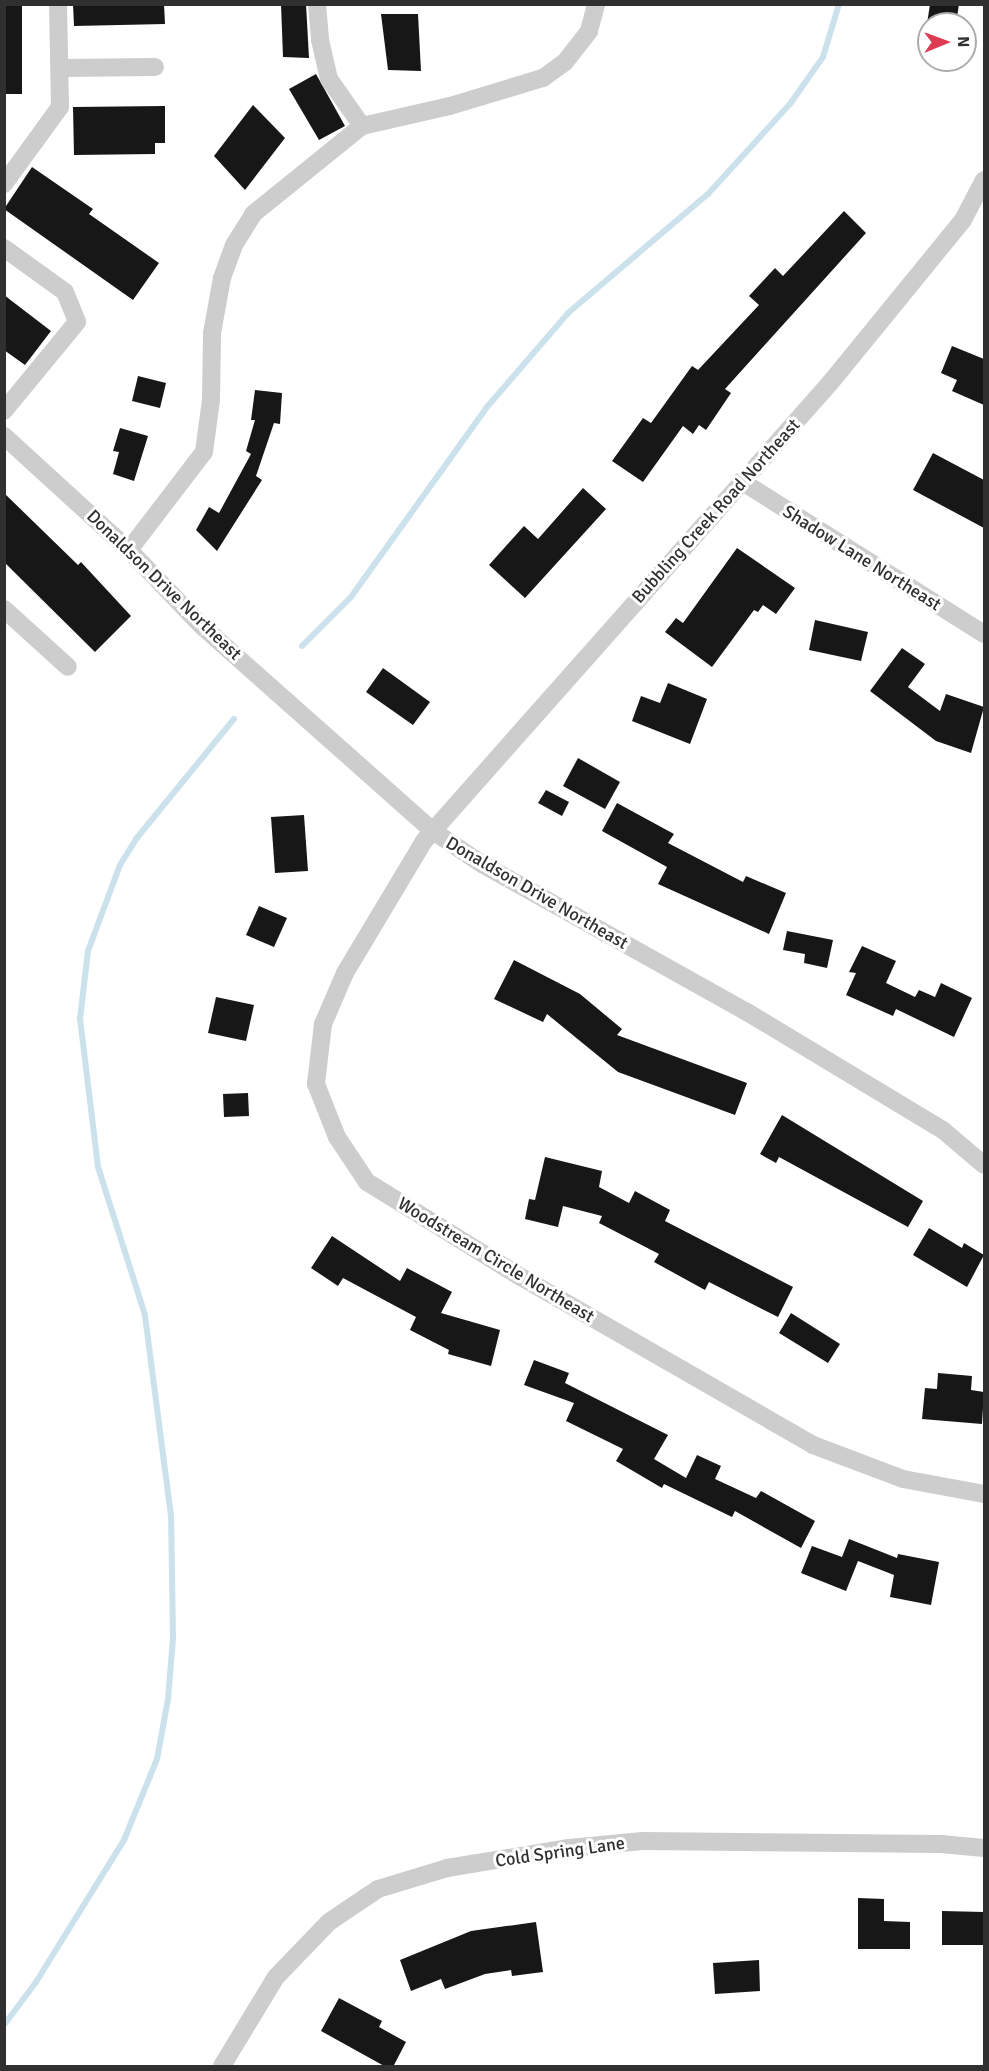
<!DOCTYPE html>
<style>
body{margin:0}
#map{position:relative;width:989px;height:2071px;overflow:hidden;background:#fff;font-family:Signika,sans-serif}
div>[style]{position:absolute}
.stream>*{height:6px;margin:-3px;padding:0 3px;transform-origin:3px;border-radius:3px;background:#cbe1eb}
.building>*{inset:0;background:#171717}
.street>*{height:18px;margin:-9px;padding:0 9px;transform-origin:9px;border-radius:9px;background:#cdcdcd}
span{translate:-50% -50%;white-space:nowrap;text-align:center;line-height:1.15;-webkit-text-stroke:6px #fff;paint-order:stroke}
.street-label{font-size:18px;color:#303030}
.frame{position:absolute;inset:0;border:6px solid #303030;pointer-events:none}
.north{position:absolute;left:917px;top:12px;width:60px;height:60px;box-sizing:border-box;background:#fff;border:2px solid #acacac;border-radius:50%;rotate:89deg;font-size:16px;font-weight:700;line-height:24px;text-align:center;color:#303030}
.north::after{content:'';display:block;margin:auto;width:21px;height:27px;background:#dd3b52;clip-path:polygon(50% 0,100% 100%,50% 72%,0 100%)}
</style>
<div id="map">
<div class="stream">
<div style="left:302px;top:646px;width:69px;rotate:-45deg"></div>
<div style="left:351px;top:597px;width:234px;rotate:-54.4deg"></div>
<div style="left:487px;top:407px;width:124px;rotate:-49.2deg"></div>
<div style="left:568px;top:313px;width:184px;rotate:-40.4deg"></div>
<div style="left:708px;top:194px;width:122px;rotate:-47.7deg"></div>
<div style="left:790px;top:104px;width:57px;rotate:-54.9deg"></div>
<div style="left:823px;top:57px;width:55px;rotate:-73.2deg"></div>
<div style="left:4px;top:2025px;width:54px;rotate:-53.3deg"></div>
<div style="left:36px;top:1982px;width:167px;rotate:-58.2deg"></div>
<div style="left:124px;top:1840px;width:87px;rotate:-67.8deg"></div>
<div style="left:157px;top:1759px;width:61px;rotate:-79.6deg"></div>
<div style="left:168px;top:1699px;width:61px;rotate:-85.3deg"></div>
<div style="left:173px;top:1638px;width:122px;rotate:-90.9deg"></div>
<div style="left:171px;top:1516px;width:203px;rotate:-97.4deg"></div>
<div style="left:145px;top:1315px;width:155px;rotate:-107.6deg"></div>
<div style="left:98px;top:1167px;width:149px;rotate:-96.9deg"></div>
<div style="left:80px;top:1019px;width:68px;rotate:-83.3deg"></div>
<div style="left:88px;top:951px;width:92px;rotate:-69.6deg"></div>
<div style="left:120px;top:865px;width:31px;rotate:-58deg"></div>
<div style="left:136px;top:839px;width:155px;rotate:-50.8deg"></div>
</div>
<div class="building">
<div style="clip-path:polygon(4px 4px,22px 4px,22px 94px,4px 94px)"></div>
<div style="clip-path:polygon(73px 4px,164px 4px,165px 24px,74px 26px)"></div>
<div style="clip-path:polygon(281px 4px,306px 4px,309px 58px,283px 57px)"></div>
<div style="clip-path:polygon(930px 4px,959px 4px,956px 24px,927px 24px)"></div>
<div style="clip-path:polygon(381px 14px,418px 14px,421px 71px,388px 70px)"></div>
<div style="clip-path:polygon(316px 74px,345px 126px,319px 140px,289px 89px)"></div>
<div style="clip-path:polygon(253px 105px,285px 138px,245px 190px,214px 156px)"></div>
<div style="clip-path:polygon(165px 106px,165px 143px,155px 143px,155px 154px,74px 155px,73px 107px)"></div>
<div style="clip-path:polygon(32px 167px,93px 209px,89px 214px,159px 263px,133px 300px,4px 209px)"></div>
<div style="clip-path:polygon(844px 211px,866px 233px,725px 389px,731px 393px,706px 430px,699px 425px,693px 434px,683px 426px,643px 482px,612px 461px,643px 418px,651px 423px,692px 366px,698px 370px,759px 305px,749px 296px,775px 268px,783px 276px)"></div>
<div style="clip-path:polygon(4px 295px,51px 331px,25px 365px,4px 350px)"></div>
<div style="clip-path:polygon(952px 346px,984px 359px,984px 405px,952px 391px,957px 380px,941px 373px)"></div>
<div style="clip-path:polygon(138px 376px,166px 383px,160px 408px,132px 401px)"></div>
<div style="clip-path:polygon(255px 390px,282px 393px,280px 424px,274px 423px,256px 476px,262px 480px,217px 551px,196px 530px,209px 507px,219px 513px,251px 454px,246px 451px,255px 420px,251px 420px)"></div>
<div style="clip-path:polygon(120px 428px,148px 436px,134px 481px,113px 474px,119px 452px,113px 451px)"></div>
<div style="clip-path:polygon(933px 453px,984px 480px,984px 528px,913px 490px)"></div>
<div style="clip-path:polygon(583px 488px,606px 509px,525px 598px,489px 565px,524px 526px,538px 539px)"></div>
<div style="clip-path:polygon(4px 493px,78px 565px,81px 562px,131px 616px,95px 652px,4px 562px)"></div>
<div style="clip-path:polygon(737px 548px,795px 588px,776px 614px,763px 605px,758px 612px,754px 610px,712px 667px,665px 632px,676px 618px,683px 623px)"></div>
<div style="clip-path:polygon(815px 620px,868px 632px,861px 661px,809px 650px)"></div>
<div style="clip-path:polygon(902px 648px,925px 664px,908px 687px,940px 711px,946px 694px,984px 707px,971px 753px,936px 741px,870px 691px)"></div>
<div style="clip-path:polygon(383px 668px,430px 702px,413px 725px,366px 692px)"></div>
<div style="clip-path:polygon(668px 683px,707px 699px,690px 744px,632px 721px,641px 696px,660px 703px)"></div>
<div style="clip-path:polygon(578px 758px,620px 782px,605px 809px,563px 786px)"></div>
<div style="clip-path:polygon(546px 790px,569px 802px,562px 816px,538px 803px)"></div>
<div style="clip-path:polygon(617px 803px,674px 834px,668px 843px,743px 882px,746px 876px,786px 893px,769px 934px,658px 884px,667px 867px,602px 831px)"></div>
<div style="clip-path:polygon(304px 815px,308px 871px,275px 873px,271px 817px)"></div>
<div style="clip-path:polygon(259px 906px,287px 918px,274px 947px,246px 935px)"></div>
<div style="clip-path:polygon(787px 931px,833px 940px,827px 968px,804px 963px,805px 954px,783px 950px)"></div>
<div style="clip-path:polygon(862px 946px,896px 961px,886px 983px,915px 997px,919px 990px,935px 997px,941px 983px,972px 998px,954px 1037px,896px 1009px,893px 1016px,846px 995px,856px 973px,849px 972px)"></div>
<div style="clip-path:polygon(514px 960px,580px 994px,622px 1029px,617px 1035px,747px 1083px,735px 1115px,618px 1072px,547px 1014px,543px 1022px,494px 999px)"></div>
<div style="clip-path:polygon(216px 997px,254px 1005px,246px 1041px,208px 1033px)"></div>
<div style="clip-path:polygon(248px 1093px,249px 1116px,224px 1117px,223px 1094px)"></div>
<div style="clip-path:polygon(782px 1115px,923px 1201px,908px 1227px,779px 1157px,776px 1163px,760px 1154px)"></div>
<div style="clip-path:polygon(545px 1157px,602px 1171px,599px 1187px,629px 1203px,635px 1191px,670px 1210px,665px 1221px,793px 1287px,778px 1317px,709px 1282px,705px 1290px,654px 1262px,659px 1254px,599px 1223px,602px 1216px,563px 1206px,558px 1227px,525px 1219px,529px 1199px,535px 1200px)"></div>
<div style="clip-path:polygon(929px 1228px,962px 1248px,964px 1243px,984px 1255px,967px 1287px,913px 1255px)"></div>
<div style="clip-path:polygon(332px 1236px,400px 1281px,407px 1268px,452px 1292px,441px 1313px,500px 1330px,491px 1366px,448px 1354px,449px 1350px,410px 1330px,416px 1317px,343px 1278px,338px 1286px,311px 1268px)"></div>
<div style="clip-path:polygon(791px 1313px,840px 1344px,828px 1363px,779px 1333px)"></div>
<div style="clip-path:polygon(534px 1360px,569px 1373px,565px 1383px,668px 1435px,654px 1459px,686px 1478px,697px 1455px,721px 1466px,715px 1479px,756px 1498px,761px 1491px,815px 1521px,801px 1548px,735px 1511px,732px 1517px,664px 1484px,662px 1488px,616px 1461px,623px 1449px,566px 1421px,574px 1403px,524px 1385px)"></div>
<div style="clip-path:polygon(938px 1373px,972px 1376px,971px 1390px,984px 1392px,982px 1424px,922px 1419px,925px 1388px,937px 1389px)"></div>
<div style="clip-path:polygon(849px 1539px,897px 1558px,898px 1554px,939px 1562px,931px 1605px,890px 1597px,894px 1575px,858px 1561px,846px 1591px,801px 1573px,812px 1546px,842px 1557px)"></div>
<div style="clip-path:polygon(858px 1898px,884px 1899px,884px 1921px,910px 1922px,910px 1949px,858px 1949px)"></div>
<div style="clip-path:polygon(942px 1911px,984px 1912px,984px 1945px,942px 1945px)"></div>
<div style="clip-path:polygon(536px 1922px,543px 1972px,512px 1976px,511px 1970px,485px 1974px,445px 1989px,441px 1979px,411px 1991px,400px 1960px,471px 1931px)"></div>
<div style="clip-path:polygon(759px 1960px,760px 1991px,715px 1994px,713px 1963px)"></div>
<div style="clip-path:polygon(339px 1998px,382px 2021px,379px 2027px,406px 2042px,393px 2067px,386px 2067px,321px 2031px)"></div>
</div>
<div class="street">
<div style="left:317px;top:4px;width:36px;rotate:85deg"></div>
<div style="left:320px;top:40px;width:40px;rotate:77deg"></div>
<div style="left:329px;top:79px;width:57px;rotate:54.9deg"></div>
<div style="left:60px;top:68px;width:95px;rotate:-0.6deg"></div>
<div style="left:984px;top:180px;width:45px;rotate:117.7deg"></div>
<div style="left:963px;top:220px;width:210px;rotate:129.2deg"></div>
<div style="left:830px;top:383px;width:612px;rotate:131.56deg"></div>
<div style="left:424px;top:841px;width:154px;rotate:120.9deg"></div>
<div style="left:345px;top:973px;width:56px;rotate:113.3deg"></div>
<div style="left:323px;top:1024px;width:60px;rotate:96.7deg"></div>
<div style="left:316px;top:1084px;width:57px;rotate:68.4deg"></div>
<div style="left:337px;top:1137px;width:54px;rotate:56.3deg"></div>
<div style="left:367px;top:1182px;width:181px;rotate:31.7deg"></div>
<div style="left:521px;top:1277px;width:337px;rotate:29.9deg"></div>
<div style="left:813px;top:1445px;width:96px;rotate:20.7deg"></div>
<div style="left:903px;top:1479px;width:82px;rotate:10.5deg"></div>
<div style="left:4px;top:184px;width:95px;rotate:-54deg"></div>
<div style="left:60px;top:107px;width:103px;rotate:-91.1deg"></div>
<div style="left:4px;top:248px;width:75px;rotate:35.8deg"></div>
<div style="left:65px;top:292px;width:32px;rotate:68deg"></div>
<div style="left:77px;top:322px;width:115px;rotate:129.4deg"></div>
<div style="left:4px;top:436px;width:169px;rotate:42.4deg"></div>
<div style="left:129px;top:550px;width:105px;rotate:46.2deg"></div>
<div style="left:202px;top:626px;width:309px;rotate:41.6deg"></div>
<div style="left:433px;top:831px;width:59px;rotate:34deg"></div>
<div style="left:482px;top:864px;width:304px;rotate:29.2deg"></div>
<div style="left:747px;top:1012px;width:230px;rotate:31.1deg"></div>
<div style="left:944px;top:1131px;width:52px;rotate:40.4deg"></div>
<div style="left:741px;top:481px;width:287px;rotate:32.2deg"></div>
<div style="left:129px;top:550px;width:123px;rotate:-52.6deg"></div>
<div style="left:204px;top:452px;width:52px;rotate:-82.3deg"></div>
<div style="left:211px;top:400px;width:67px;rotate:-89.1deg"></div>
<div style="left:212px;top:333px;width:56px;rotate:-79.7deg"></div>
<div style="left:222px;top:278px;width:35px;rotate:-70deg"></div>
<div style="left:234px;top:245px;width:36px;rotate:-58deg"></div>
<div style="left:253px;top:214px;width:140px;rotate:-38.9deg"></div>
<div style="left:362px;top:126px;width:90px;rotate:-12.8deg"></div>
<div style="left:450px;top:106px;width:97px;rotate:-16.8deg"></div>
<div style="left:543px;top:78px;width:27px;rotate:-36deg"></div>
<div style="left:565px;top:62px;width:39px;rotate:-52deg"></div>
<div style="left:589px;top:31px;width:28px;rotate:-75deg"></div>
<div style="left:4px;top:609px;width:86px;rotate:42.2deg"></div>
<div style="left:222px;top:2066px;width:104px;rotate:-58.8deg"></div>
<div style="left:276px;top:1977px;width:76px;rotate:-46.1deg"></div>
<div style="left:329px;top:1922px;width:59px;rotate:-34deg"></div>
<div style="left:378px;top:1889px;width:72px;rotate:-16.9deg"></div>
<div style="left:447px;top:1868px;width:124px;rotate:-9.3deg"></div>
<div style="left:569px;top:1848px;width:74px;rotate:-5.4deg"></div>
<div style="left:643px;top:1841px;width:298px;rotate:0.6deg"></div>
<div style="left:941px;top:1844px;width:43px;rotate:5.3deg"></div>
</div>
<div class="street-label">
<span style="left:716px;top:511px;rotate:-48deg">Bubbling Creek Road Northeast</span>
<span style="left:862px;top:558px;rotate:32deg">Shadow Lane Northeast</span>
<span style="left:164px;top:585px;rotate:44deg">Donaldson Drive Northeast</span>
<span style="left:537px;top:893px;rotate:30deg">Donaldson Drive Northeast</span>
<span style="left:496px;top:1260px;rotate:31deg">Woodstream Circle Northeast</span>
<span style="left:560px;top:1852px;rotate:-8deg">Cold Spring Lane</span>
</div>
<div class="frame"></div>
<div class="north">N</div>
</div>
